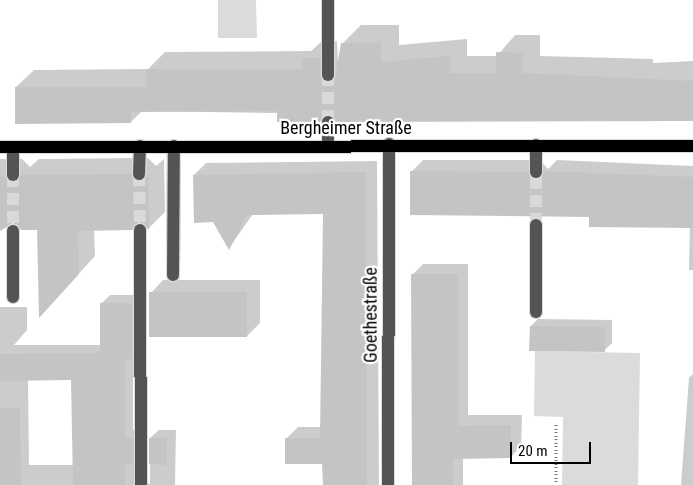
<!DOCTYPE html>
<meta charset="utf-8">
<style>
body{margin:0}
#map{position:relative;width:693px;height:485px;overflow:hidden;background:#fff;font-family:"Roboto Condensed",sans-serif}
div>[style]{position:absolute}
.green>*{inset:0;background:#dbdbdb}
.shadow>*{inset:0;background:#0003}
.building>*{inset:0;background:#c4c4c4}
.minor-tunnel>*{height:12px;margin-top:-6px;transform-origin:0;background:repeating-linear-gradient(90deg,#d9d9d9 0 12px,transparent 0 18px)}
.path>*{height:3px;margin-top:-1.5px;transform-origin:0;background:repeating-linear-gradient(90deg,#767676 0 1px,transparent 0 3.5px)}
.roads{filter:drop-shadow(1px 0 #dbdbdb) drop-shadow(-1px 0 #dbdbdb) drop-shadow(0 1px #dbdbdb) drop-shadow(0 -1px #dbdbdb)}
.minor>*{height:12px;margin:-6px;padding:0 6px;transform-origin:6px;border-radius:6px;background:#545454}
.major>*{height:12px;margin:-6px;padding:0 6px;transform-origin:6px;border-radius:6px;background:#000}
span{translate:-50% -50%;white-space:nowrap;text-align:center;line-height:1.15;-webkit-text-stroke:4.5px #fff;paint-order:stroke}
.street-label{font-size:18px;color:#000}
.scale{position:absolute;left:510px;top:442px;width:81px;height:22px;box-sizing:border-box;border:2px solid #000;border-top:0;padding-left:6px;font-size:15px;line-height:18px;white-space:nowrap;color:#000;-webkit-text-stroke:4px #fff;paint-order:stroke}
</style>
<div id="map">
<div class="green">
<div style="clip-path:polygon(218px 0,256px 0,257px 38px,218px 38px)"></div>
<div style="clip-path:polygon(535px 351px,640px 353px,638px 485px,562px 485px,563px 417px,534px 416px)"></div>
</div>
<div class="shadow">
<div style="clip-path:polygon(361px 25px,399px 25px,399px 45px,467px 39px,467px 56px,497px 56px,515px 35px,540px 35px,540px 56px,653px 59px,653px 63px,693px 61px,693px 119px,142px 111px,131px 122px,16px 87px,34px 70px,148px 69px,165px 52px,311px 51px,322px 41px,337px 41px,338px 62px,343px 43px)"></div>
<div style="clip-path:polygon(148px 158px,156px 166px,164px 159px,165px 212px,149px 228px,140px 221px,94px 229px,95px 256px,41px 315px,38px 229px,13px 221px,0 229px,0 159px,22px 159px,30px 167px,39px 159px)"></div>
<div style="clip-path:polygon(423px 160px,540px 160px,548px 169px,557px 160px,693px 166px,693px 270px,689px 270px,690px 227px,590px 215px,411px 172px)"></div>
<div style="clip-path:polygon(377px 161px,379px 485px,324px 485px,324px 462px,286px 439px,298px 427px,321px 427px,325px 213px,253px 214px,229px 248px,194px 175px,206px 163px)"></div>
<div style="clip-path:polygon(423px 264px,468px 264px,468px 415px,522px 415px,521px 446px,511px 457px,463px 457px,463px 485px,414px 485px,412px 275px)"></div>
<div style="clip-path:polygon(163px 280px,260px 280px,260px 323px,247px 336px,151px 293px)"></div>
<div style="clip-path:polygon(evenodd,110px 295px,140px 295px,141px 349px,133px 357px,133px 430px,141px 430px,142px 480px,150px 484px,150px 438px,159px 430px,176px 430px,175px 485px,0 485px,0 307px,27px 307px,27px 330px,14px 345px,101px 345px,101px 304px,110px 295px,73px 379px,74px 465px,29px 465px,28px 380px,73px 379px)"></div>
<div style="clip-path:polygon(538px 319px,612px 320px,612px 343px,604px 351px,531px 326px)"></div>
<div style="clip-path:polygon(693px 374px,693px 485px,681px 485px,689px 378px)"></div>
</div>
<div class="building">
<div style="clip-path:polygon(341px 43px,381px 43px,381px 62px,450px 56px,450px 73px,496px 73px,496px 52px,523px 53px,522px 73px,693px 81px,693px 121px,336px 122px,328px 114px,320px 122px,277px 122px,277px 111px,131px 112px,131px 123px,15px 124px,15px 87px,146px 87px,146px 69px,302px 69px,302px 58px,320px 58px,321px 79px,328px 83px,335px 79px)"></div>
<div style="clip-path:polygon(410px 171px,528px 172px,536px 180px,544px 171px,693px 177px,693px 228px,589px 227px,589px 217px,410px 215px)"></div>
<div style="clip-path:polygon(366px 172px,367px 485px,323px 485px,322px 464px,285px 464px,285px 438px,320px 438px,323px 214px,247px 215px,229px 250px,213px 222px,194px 223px,193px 175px)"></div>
<div style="clip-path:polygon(131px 174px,139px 182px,148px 174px,149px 230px,139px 222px,132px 230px,78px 231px,79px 274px,39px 318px,37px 230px,21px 230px,13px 223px,0 231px,0 175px,13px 183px,21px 175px)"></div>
<div style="clip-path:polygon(411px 274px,458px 274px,458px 426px,511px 425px,511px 458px,453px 459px,453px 485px,412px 485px)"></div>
<div style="clip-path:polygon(149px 292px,247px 292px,247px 337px,149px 337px)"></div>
<div style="clip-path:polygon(100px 303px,132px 303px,132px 359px,125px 359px,125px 438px,133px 438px,133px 464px,125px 464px,125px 485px,73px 485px,71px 380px,0 381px,0 354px,100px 353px)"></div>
<div style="clip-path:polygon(530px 326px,605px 327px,605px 352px,529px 351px)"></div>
<div style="clip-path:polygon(0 408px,20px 408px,21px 485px,0 485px)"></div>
<div style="clip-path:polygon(149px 438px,167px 438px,167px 465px,149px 464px)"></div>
</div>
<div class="minor-tunnel">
<div style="left:328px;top:122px;width:47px;rotate:-90deg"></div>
<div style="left:139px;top:174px;width:56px;rotate:89deg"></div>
<div style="left:13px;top:175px;width:56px;rotate:90deg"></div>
<div style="left:536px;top:225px;width:53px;rotate:-90deg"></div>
</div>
<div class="path">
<div style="left:556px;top:485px;width:61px;rotate:-90deg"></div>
</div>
<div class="roads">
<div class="minor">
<div style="left:328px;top:75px;width:75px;rotate:-90deg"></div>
<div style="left:328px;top:145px;width:23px;rotate:-90deg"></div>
<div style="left:536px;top:172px;width:27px;rotate:-90deg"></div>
<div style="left:139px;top:174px;width:28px;rotate:-88deg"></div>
<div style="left:13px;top:175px;width:28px;rotate:-90deg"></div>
<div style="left:140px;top:230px;width:255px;rotate:89.8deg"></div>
<div style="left:13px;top:231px;width:66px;rotate:90deg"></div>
<div style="left:173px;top:275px;width:129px;rotate:-89.6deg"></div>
<div style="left:536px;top:312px;width:87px;rotate:-90deg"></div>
<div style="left:388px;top:485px;width:341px;rotate:-89.8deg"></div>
</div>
<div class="major">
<div style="left:0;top:147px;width:693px;rotate:-0.08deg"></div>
</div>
</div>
<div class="street-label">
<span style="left:346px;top:128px">Bergheimer Straße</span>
<span style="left:371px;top:315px;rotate:-90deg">Goethestraße</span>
</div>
<div class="scale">20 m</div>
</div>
